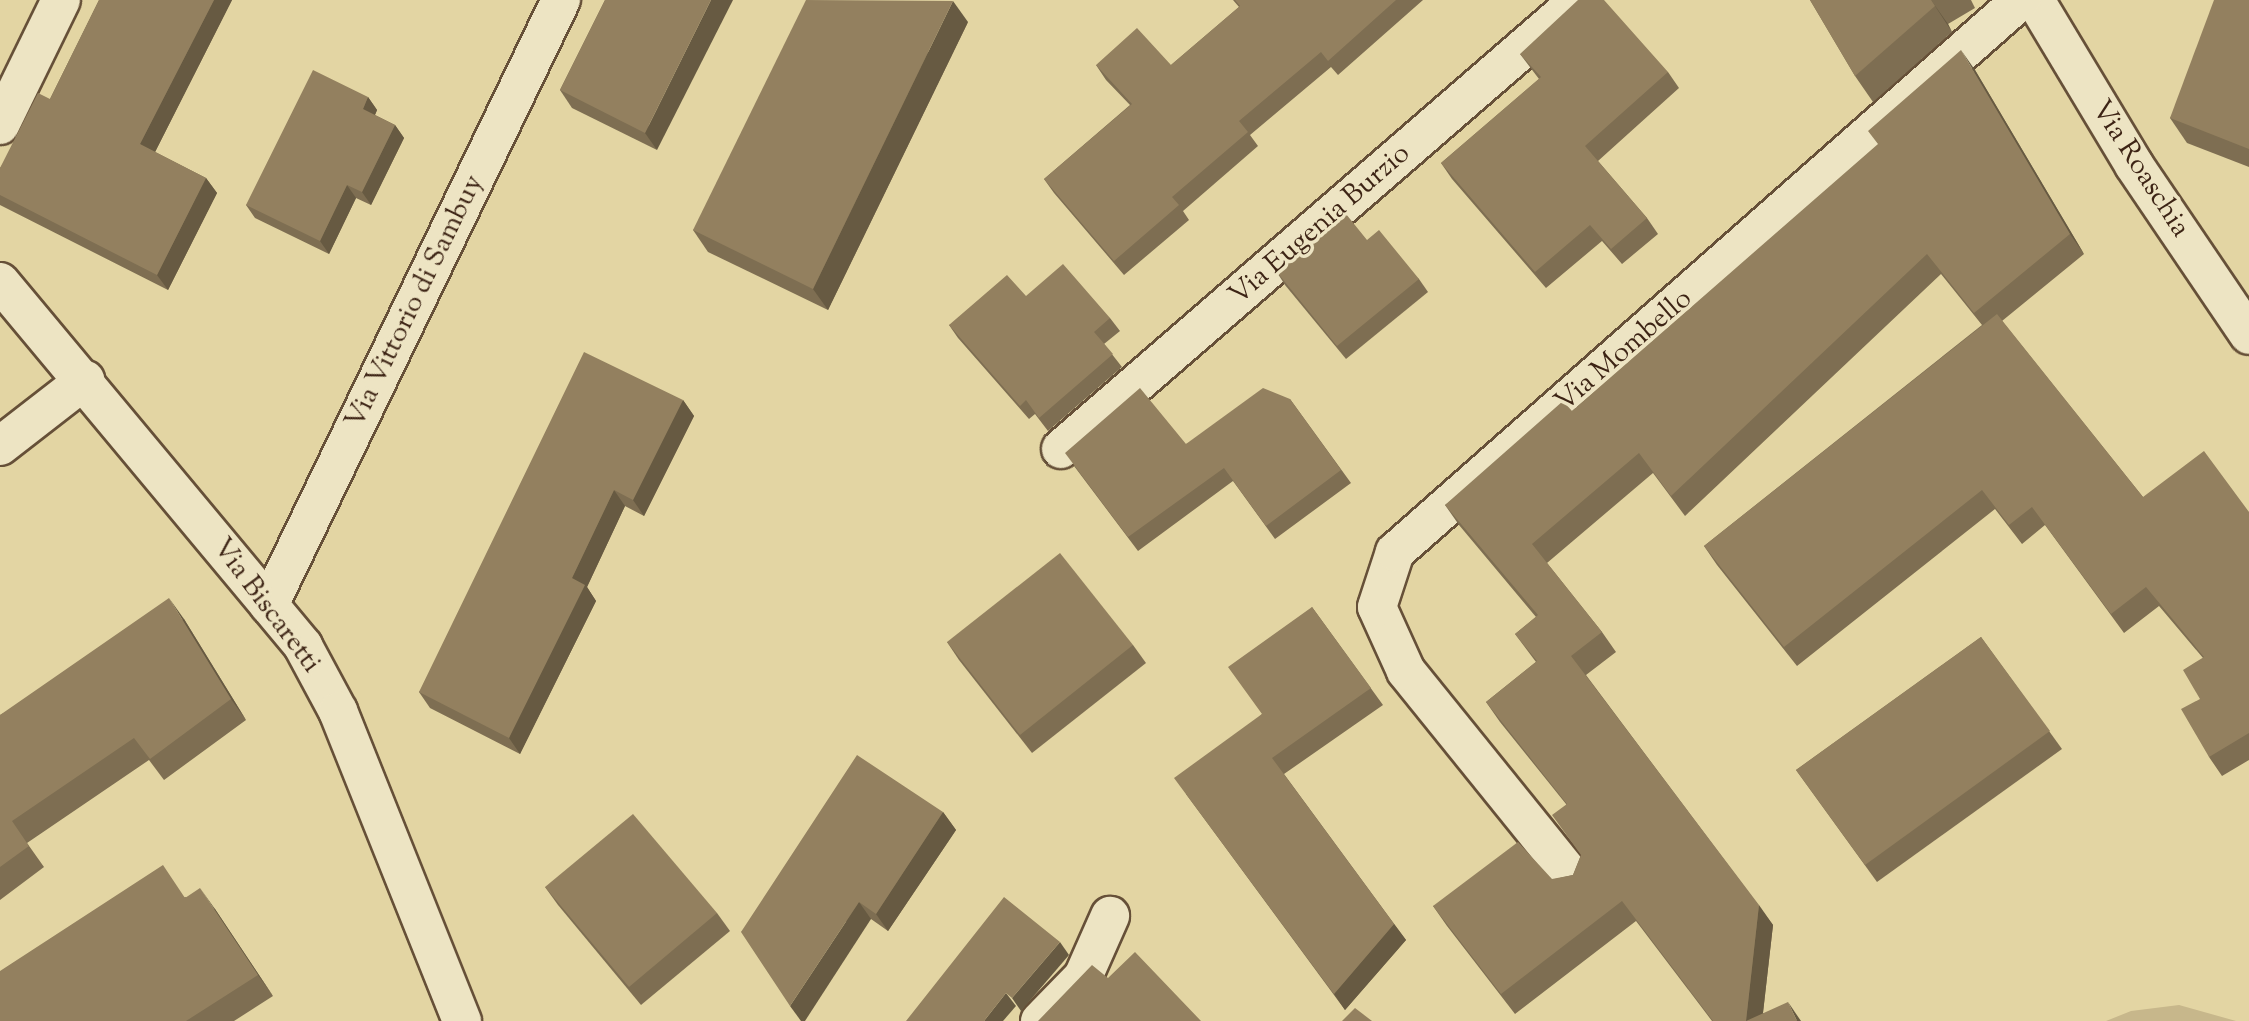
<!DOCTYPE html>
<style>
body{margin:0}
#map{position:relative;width:2249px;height:1021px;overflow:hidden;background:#e3d5a3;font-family:"Sorts Mill Goudy",serif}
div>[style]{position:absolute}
.green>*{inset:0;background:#c7b78b}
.roads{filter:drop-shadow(2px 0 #665038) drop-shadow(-2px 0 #665038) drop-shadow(0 2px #665038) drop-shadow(0 -2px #665038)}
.minor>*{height:38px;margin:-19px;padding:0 19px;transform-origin:19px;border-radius:19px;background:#ede4c3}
.wall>*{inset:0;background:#7e6e52}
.shaded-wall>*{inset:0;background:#675a42}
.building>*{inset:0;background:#93805f}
span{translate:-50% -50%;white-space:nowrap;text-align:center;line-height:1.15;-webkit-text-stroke:7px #ede4c3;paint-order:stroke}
.street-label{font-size:28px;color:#3d2415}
</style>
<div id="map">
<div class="green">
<div style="clip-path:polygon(2179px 1005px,2236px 1021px,2106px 1021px,2131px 1011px)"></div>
</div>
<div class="roads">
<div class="minor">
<div style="left:2035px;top:0;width:192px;rotate:59deg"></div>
<div style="left:2134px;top:165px;width:205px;rotate:55.9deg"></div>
<div style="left:0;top:125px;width:139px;rotate:-64deg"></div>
<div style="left:0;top:282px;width:474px;rotate:50.2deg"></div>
<div style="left:303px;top:646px;width:74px;rotate:61.7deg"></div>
<div style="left:338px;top:711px;width:334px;rotate:68.2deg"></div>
<div style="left:0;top:446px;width:108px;rotate:-37.8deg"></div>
<div style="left:1061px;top:449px;width:686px;rotate:-40.92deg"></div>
<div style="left:269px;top:605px;width:672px;rotate:-64.24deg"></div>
<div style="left:1573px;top:878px;width:266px;rotate:-128.9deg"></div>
<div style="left:1406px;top:671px;width:70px;rotate:-114.4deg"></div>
<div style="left:1377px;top:607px;width:58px;rotate:-71.9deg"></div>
<div style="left:1395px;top:552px;width:835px;rotate:-41.41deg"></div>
<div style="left:1040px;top:1021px;width:62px;rotate:-45.7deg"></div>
<div style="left:1083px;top:977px;width:67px;rotate:-66.1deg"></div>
</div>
</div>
<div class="wall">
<div style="clip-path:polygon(99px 0,232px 0,155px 152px,206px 178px,217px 193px,168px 290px,0 205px,0 168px,50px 99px)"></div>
<div style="clip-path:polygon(605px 0,657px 150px,572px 108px,560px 90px)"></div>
<div style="clip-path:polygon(1233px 0,1423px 0,1338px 75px,1331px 67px,1250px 135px,1258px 146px,1183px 211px,1189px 220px,1124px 275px,1054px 193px,1044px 179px,1130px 105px,1106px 80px,1096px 65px,1171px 65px,1239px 7px)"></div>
<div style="clip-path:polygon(1810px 0,1971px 0,1975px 8px,1948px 24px,1952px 32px,1873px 102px,1855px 76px)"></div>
<div style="clip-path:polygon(2249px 0,2249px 167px,2187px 143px,2170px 118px)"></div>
<div style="clip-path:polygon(968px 22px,828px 310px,708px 252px,693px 230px)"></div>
<div style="clip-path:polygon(1520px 54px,1668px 72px,1679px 88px,1598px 161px,1647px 218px,1658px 234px,1622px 264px,1602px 241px,1546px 288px,1452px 179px,1441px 163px,1539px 79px)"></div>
<div style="clip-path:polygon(1975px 70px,2084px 254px,2002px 321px,2143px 497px,2249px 512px,2249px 760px,2222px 776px,2209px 757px,2200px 699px,2203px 658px,2159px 606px,2124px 633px,2045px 525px,2022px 544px,1995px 509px,1797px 666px,1717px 565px,1704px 546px,1982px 325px,1941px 274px,1685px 516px,1653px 473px,1547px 563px,1602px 632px,1616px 652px,1586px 675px,1773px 925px,1763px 1013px,1801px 1021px,1712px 1021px,1636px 921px,1515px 1014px,1447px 926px,1433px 906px,1573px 875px,1581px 855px,1566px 804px,1500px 722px,1486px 702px,1536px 662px,1515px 634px,1536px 617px,1459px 525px,1445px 505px,1572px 411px)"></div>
<div style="clip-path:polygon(368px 97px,377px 110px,375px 115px,395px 125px,404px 138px,371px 205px,356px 198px,329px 254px,255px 218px,246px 205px)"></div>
<div style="clip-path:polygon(1367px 240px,1419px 279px,1428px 292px,1346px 359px,1285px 285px,1276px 271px)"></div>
<div style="clip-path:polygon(1026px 296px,1110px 318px,1120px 331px,1104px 344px,1122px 367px,1048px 431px,1035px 414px,1029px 419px,958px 338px,949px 325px)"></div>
<div style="clip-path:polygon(1290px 399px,1351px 483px,1275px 539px,1233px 481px,1138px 551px,1074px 466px,1186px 444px)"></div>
<div style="clip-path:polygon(683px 400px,694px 416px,644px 516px,625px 506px,587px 587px,596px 601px,520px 754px,430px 708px,419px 692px)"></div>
<div style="clip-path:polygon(1312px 607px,1383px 705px,1284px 774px,1406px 940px,1345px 1010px,1186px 794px,1262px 714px)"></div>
<div style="clip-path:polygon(184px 619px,246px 720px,164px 780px,149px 760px,27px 843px,44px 867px,0 900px,0 715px)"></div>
<div style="clip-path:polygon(1981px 637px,2062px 749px,1877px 882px,1796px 770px)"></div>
<div style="clip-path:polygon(947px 642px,1133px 645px,1146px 663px,1032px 753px,959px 660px)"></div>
<div style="clip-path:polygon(943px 812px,956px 830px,888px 931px,871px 919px,741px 932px)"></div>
<div style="clip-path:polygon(545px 887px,717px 913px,730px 931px,641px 1005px,558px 905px)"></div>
<div style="clip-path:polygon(185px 897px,215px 909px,273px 996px,234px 1021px,0 1021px)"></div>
</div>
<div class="shaded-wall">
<div style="clip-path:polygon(214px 0,232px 0,151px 160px,140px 144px)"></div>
<div style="clip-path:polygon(711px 0,733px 0,657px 150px,645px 133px)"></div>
<div style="clip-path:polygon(1931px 0,1948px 24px,1952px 32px,1935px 6px)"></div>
<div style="clip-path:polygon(953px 1px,968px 22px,828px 310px,813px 289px)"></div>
<div style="clip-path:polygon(1961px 50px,1975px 70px,2084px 254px,2070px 234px)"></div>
<div style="clip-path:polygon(368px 97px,377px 110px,372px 122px,363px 109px)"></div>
<div style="clip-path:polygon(395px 125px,404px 138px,371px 205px,362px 192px)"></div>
<div style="clip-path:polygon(206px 178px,217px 193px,168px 290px,157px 275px)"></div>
<div style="clip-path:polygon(347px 185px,356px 198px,329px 254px,320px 241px)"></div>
<div style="clip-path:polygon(683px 400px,694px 416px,644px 516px,633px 500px)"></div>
<div style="clip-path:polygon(614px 490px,625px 506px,587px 587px,596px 601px,520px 754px,509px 738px,572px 578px)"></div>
<div style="clip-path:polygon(169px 598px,184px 619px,246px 720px,231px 699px)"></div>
<div style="clip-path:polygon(943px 812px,956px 830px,888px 931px,876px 914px)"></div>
<div style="clip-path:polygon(200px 888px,215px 909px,273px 996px,258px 975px)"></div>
<div style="clip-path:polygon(859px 902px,871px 919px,805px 1021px,801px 1021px,790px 1006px)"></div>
<div style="clip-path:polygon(1759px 905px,1773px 925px,1762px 1021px,1746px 1021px)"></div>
<div style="clip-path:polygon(1394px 924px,1406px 940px,1345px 1010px,1334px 994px)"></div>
<div style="clip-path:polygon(1060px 942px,1069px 955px,1021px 1011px,1012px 998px)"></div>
<div style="clip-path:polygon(1006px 993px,1016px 1006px,1003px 1021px,984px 1021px)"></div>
<div style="clip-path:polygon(1788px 1002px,1801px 1021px,1797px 1021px)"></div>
</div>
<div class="building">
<div style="clip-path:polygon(99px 0,214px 0,140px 144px,206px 178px,157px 275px,0 195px,0 168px,38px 93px,50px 99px)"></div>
<div style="clip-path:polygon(605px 0,711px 0,645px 133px,560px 90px)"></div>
<div style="clip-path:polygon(806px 0,953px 1px,813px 289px,693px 230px)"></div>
<div style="clip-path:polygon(1235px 0,1396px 0,1328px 61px,1321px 52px,1239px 121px,1248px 132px,1172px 197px,1179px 205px,1114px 261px,1044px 179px,1132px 104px,1096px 65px,1137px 28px,1171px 65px,1240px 6px)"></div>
<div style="clip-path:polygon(1578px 0,1604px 0,1668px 72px,1585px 146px,1647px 218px,1611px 249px,1590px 225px,1535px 272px,1441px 163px,1541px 77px,1520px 54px)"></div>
<div style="clip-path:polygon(1810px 0,1931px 0,1935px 6px,1855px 76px)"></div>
<div style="clip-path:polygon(2214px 0,2249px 0,2249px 149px,2170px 118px)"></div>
<div style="clip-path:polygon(1961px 50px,2070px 234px,1974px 313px,1927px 254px,1671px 496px,1639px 453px,1532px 544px,1602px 632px,1571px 656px,1759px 905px,1746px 1021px,1788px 1002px,1797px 1021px,1713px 1021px,1622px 901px,1501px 994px,1433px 906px,1518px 842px,1552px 879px,1573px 875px,1581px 855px,1552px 815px,1567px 804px,1486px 702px,1537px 661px,1515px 634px,1538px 615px,1445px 505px,1563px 401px,1572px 411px,1878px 144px,1868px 131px)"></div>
<div style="clip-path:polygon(313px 70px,368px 97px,363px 109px,395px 125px,362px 192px,347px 185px,320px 241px,246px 205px)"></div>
<div style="clip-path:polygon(1346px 214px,1367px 240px,1379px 230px,1419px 279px,1337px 346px,1276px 271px)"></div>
<div style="clip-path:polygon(1063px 264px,1110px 318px,1094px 332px,1113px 354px,1039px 418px,1026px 400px,1020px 406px,949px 325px,1007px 275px,1026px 296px)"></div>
<div style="clip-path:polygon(1997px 314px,2143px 497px,2204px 451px,2249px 512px,2249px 733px,2209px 757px,2181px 709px,2200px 699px,2183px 670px,2204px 657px,2146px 587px,2111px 614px,2032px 507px,2009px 525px,1982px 490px,1784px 647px,1704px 546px)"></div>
<div style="clip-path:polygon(584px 352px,683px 400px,633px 500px,614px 490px,572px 578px,585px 585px,509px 738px,419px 692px)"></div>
<div style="clip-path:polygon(1140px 388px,1186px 444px,1263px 388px,1290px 399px,1341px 470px,1266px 526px,1224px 468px,1128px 537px,1065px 453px)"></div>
<div style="clip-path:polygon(1060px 553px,1133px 645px,1020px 735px,947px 642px)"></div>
<div style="clip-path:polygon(169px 598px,231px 699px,150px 759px,134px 738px,12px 821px,29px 846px,0 867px,0 715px)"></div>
<div style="clip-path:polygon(1312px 607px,1371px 688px,1272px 758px,1394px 924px,1334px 994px,1174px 778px,1262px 714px,1228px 667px)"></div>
<div style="clip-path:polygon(1981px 637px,2050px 731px,1865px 865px,1796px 770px)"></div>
<div style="clip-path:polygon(857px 755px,943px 812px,876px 914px,859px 902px,790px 1006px,741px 932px)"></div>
<div style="clip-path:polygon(633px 814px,717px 913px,629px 987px,545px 887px)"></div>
<div style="clip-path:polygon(163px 865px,185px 898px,200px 888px,258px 975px,186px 1021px,0 1021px,0 971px)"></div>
<div style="clip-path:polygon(1004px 897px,1060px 942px,1012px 998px,1006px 993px,984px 1021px,906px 1021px)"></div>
<div style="clip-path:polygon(1135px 952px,1201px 1021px,1038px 1021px,1092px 965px,1108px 978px)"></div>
<div style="clip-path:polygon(1355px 1008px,1372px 1021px,1342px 1021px)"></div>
</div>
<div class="street-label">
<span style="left:2140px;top:169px;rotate:57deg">Via Roaschia</span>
<span style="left:1320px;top:225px;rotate:-41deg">Via Eugenia Burzio</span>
<span style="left:415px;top:302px;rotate:-64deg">Via Vittorio di Sambuy</span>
<span style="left:1624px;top:351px;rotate:-41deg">Via Mombello</span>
<span style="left:266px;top:606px;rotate:53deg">Via Biscaretti</span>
</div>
</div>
